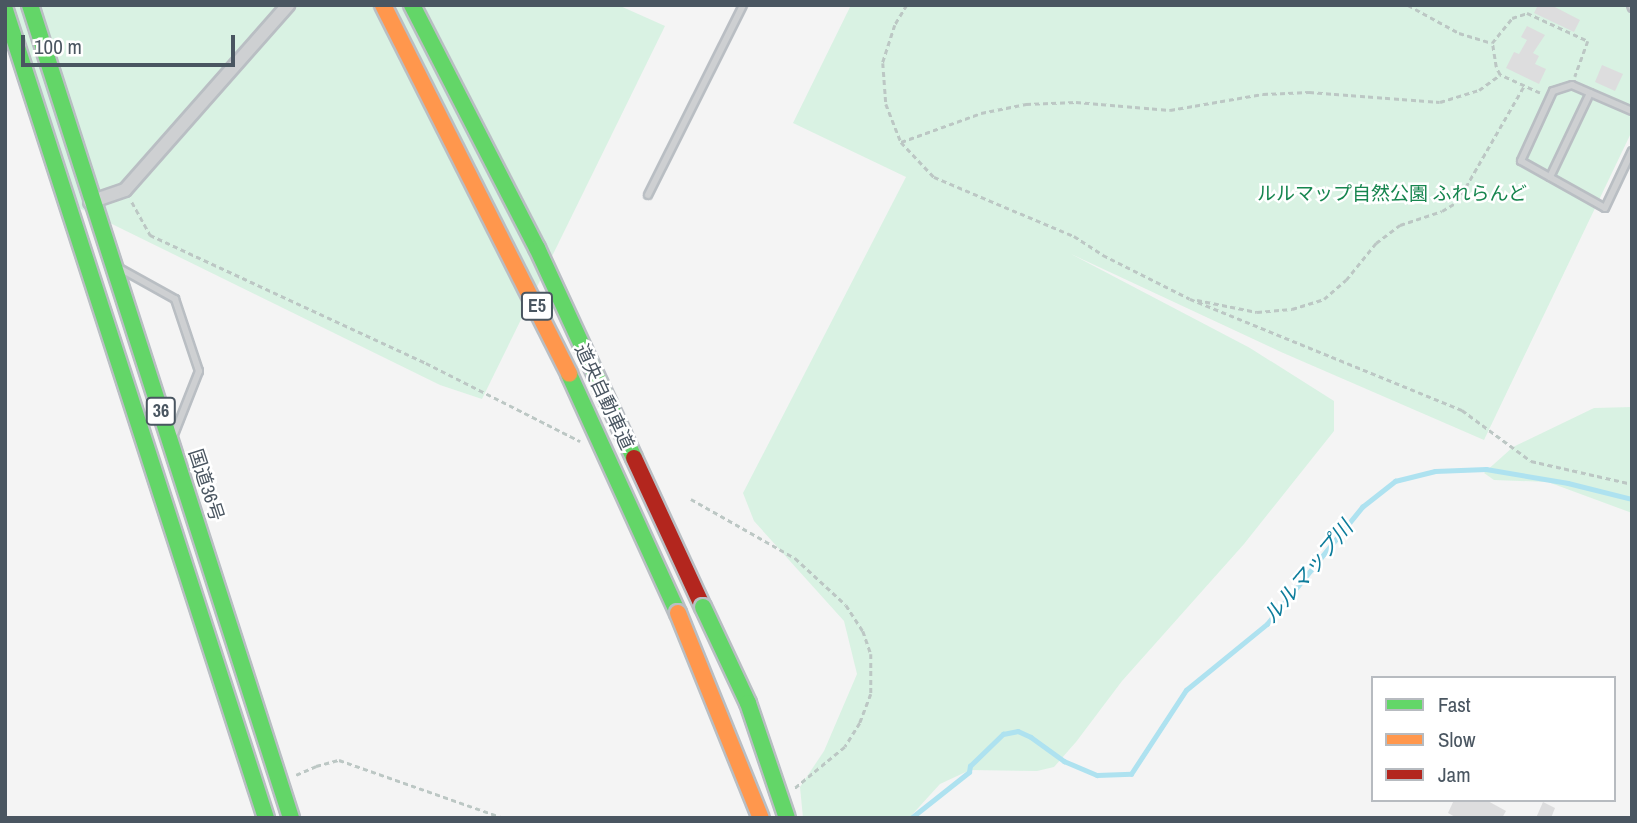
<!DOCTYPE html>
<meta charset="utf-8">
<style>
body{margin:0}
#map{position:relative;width:1637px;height:823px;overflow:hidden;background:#f4f4f4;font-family:"Archivo Narrow","Noto Sans JP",sans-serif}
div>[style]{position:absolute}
.green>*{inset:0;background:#d9f2e3}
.stream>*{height:4.5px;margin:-2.25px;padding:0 2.25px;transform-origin:2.25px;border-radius:2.25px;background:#aee2f0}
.building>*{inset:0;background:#ddddde}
.path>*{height:2.5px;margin-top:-1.25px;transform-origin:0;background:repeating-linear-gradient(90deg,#bcc7c4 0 5px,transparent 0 8.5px)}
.roads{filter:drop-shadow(2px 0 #b9bec3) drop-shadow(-2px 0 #b9bec3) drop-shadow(0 2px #b9bec3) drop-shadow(0 -2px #b9bec3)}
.lane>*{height:6px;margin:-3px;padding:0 3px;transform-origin:3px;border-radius:3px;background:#ced0d2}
.street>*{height:12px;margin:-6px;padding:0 6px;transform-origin:6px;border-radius:6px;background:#ced0d2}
.fast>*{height:16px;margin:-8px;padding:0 8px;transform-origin:8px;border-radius:8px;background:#63d668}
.slow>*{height:16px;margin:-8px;padding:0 8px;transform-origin:8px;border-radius:8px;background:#ff974d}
.jam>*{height:16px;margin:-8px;padding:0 8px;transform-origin:8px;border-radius:8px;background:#b3261e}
.bridges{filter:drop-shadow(2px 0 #b9bec3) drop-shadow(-2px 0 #b9bec3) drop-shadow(0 2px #b9bec3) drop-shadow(0 -2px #b9bec3)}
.fast-bridge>*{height:16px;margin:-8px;padding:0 8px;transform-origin:8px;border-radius:8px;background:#63d668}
.slow-bridge>*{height:16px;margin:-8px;padding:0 8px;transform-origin:8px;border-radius:8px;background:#ff974d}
span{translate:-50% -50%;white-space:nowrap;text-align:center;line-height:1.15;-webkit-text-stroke:5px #fff;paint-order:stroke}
.shield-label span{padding:2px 5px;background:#fff;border:2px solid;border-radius:5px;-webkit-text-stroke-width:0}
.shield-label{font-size:18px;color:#4a5661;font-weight:700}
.park-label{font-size:19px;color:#17864f}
.street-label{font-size:19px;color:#4a5661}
.water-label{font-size:21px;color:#0c7c9b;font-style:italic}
.frame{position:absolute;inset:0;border:7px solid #4a5661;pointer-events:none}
.legend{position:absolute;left:1371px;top:676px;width:245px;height:126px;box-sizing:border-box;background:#fff;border:2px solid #b7bbc0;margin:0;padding:9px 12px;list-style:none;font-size:21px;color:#4a5661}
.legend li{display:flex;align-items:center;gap:14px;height:35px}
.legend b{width:35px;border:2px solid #b7bbc0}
.scale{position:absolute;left:21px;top:35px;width:214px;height:32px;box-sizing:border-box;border:4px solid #4a5661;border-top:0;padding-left:9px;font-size:21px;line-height:24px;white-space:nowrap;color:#4a5661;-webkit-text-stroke:5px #fff;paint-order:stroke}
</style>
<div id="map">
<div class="green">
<div style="clip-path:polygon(5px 5px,618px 5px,665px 26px,482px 399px,440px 385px,61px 199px)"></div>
<div style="clip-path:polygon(851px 5px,1632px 5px,1632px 131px,1484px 440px,1281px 352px,1071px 254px,1250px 348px,1334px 401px,1334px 431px,1244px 544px,1122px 681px,1076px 742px,1054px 767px,1037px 771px,970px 770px,940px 784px,909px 818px,803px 818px,800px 787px,824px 751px,857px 674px,844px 621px,754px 521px,743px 493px,906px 177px,793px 123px)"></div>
<div style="clip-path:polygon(1632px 407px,1632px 513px,1548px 482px,1494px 480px,1484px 473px,1513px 447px,1594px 408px)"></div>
</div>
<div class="stream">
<div style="left:911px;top:818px;width:74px;rotate:-38.4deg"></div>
<div style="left:969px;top:772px;width:6px;rotate:-81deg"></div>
<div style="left:970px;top:766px;width:46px;rotate:-44.1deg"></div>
<div style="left:1003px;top:734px;width:15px;rotate:-11deg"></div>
<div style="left:1018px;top:731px;width:14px;rotate:25deg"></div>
<div style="left:1031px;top:737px;width:41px;rotate:36deg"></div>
<div style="left:1064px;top:761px;width:36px;rotate:23deg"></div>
<div style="left:1097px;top:775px;width:34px;rotate:-2deg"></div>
<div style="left:1131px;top:774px;width:100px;rotate:-56.8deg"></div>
<div style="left:1186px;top:690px;width:104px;rotate:-39.2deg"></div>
<div style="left:1267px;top:624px;width:151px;rotate:-50.9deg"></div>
<div style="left:1362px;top:507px;width:42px;rotate:-38.2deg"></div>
<div style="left:1395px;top:481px;width:41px;rotate:-14deg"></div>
<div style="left:1435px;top:471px;width:51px;rotate:-2.2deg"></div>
<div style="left:1486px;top:469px;width:83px;rotate:9.7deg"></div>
<div style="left:1568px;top:483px;width:66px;rotate:14deg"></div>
</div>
<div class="building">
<div style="clip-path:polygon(1538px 5px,1551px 5px,1580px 20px,1574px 32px,1534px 13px)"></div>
<div style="clip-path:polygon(1527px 26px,1545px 35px,1533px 53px,1539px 56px,1535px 64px,1546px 69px,1539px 84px,1506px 68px,1514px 52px,1519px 54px,1527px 40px,1521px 37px)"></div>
<div style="clip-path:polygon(1602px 65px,1623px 74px,1615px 91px,1595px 82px)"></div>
<div style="clip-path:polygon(1454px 800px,1486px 800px,1506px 811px,1502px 818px,1457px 818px,1448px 813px)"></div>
<div style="clip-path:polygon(1543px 802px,1555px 808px,1551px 818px,1536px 818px)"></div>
</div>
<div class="path">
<div style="left:907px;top:5px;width:23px;rotate:121deg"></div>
<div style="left:895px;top:25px;width:40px;rotate:108deg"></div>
<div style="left:883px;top:63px;width:41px;rotate:85.8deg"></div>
<div style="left:886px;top:104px;width:41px;rotate:68.5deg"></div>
<div style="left:901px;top:142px;width:48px;rotate:46.7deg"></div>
<div style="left:934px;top:177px;width:152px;rotate:22.9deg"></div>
<div style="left:1074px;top:236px;width:35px;rotate:33deg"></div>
<div style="left:1103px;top:255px;width:97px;rotate:26.8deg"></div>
<div style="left:1190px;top:299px;width:294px;rotate:22.2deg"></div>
<div style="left:1462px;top:410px;width:86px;rotate:36.5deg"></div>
<div style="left:1531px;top:461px;width:104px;rotate:12.8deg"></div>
<div style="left:1408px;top:5px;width:58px;rotate:28.8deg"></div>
<div style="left:1459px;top:33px;width:34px;rotate:17deg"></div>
<div style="left:1540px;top:93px;width:44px;rotate:-155.8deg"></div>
<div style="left:1500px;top:75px;width:9px;rotate:-117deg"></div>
<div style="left:1496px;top:67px;width:24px;rotate:-99deg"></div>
<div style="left:1492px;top:43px;width:32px;rotate:-51deg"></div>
<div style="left:1512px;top:18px;width:16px;rotate:-18deg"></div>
<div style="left:1527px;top:13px;width:67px;rotate:24.7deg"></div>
<div style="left:1588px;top:41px;width:38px;rotate:110deg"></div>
<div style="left:901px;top:142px;width:85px;rotate:-19.9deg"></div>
<div style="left:981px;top:113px;width:46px;rotate:-11.3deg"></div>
<div style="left:1026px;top:104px;width:50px;rotate:-2.3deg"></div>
<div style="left:1076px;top:102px;width:94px;rotate:4.9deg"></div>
<div style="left:1170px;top:110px;width:94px;rotate:-9.8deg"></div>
<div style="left:1263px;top:94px;width:46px;rotate:-2.5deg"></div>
<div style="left:1309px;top:92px;width:131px;rotate:4.4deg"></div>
<div style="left:1440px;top:102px;width:41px;rotate:-17.1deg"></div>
<div style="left:1479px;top:90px;width:26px;rotate:-36deg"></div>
<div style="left:132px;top:202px;width:38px;rotate:61deg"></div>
<div style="left:150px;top:235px;width:304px;rotate:24.9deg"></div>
<div style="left:426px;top:363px;width:173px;rotate:26.9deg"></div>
<div style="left:1197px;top:300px;width:61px;rotate:11.3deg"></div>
<div style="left:1257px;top:312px;width:35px;rotate:-5deg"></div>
<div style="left:1292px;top:309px;width:34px;rotate:-17deg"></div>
<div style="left:1324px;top:299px;width:29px;rotate:-41deg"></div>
<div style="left:1346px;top:280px;width:48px;rotate:-51deg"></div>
<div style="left:1376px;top:243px;width:30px;rotate:-37deg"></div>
<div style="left:1400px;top:225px;width:44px;rotate:-18.4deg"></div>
<div style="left:1442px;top:211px;width:17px;rotate:-31deg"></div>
<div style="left:1457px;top:202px;width:134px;rotate:-60deg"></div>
<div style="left:691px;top:499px;width:120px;rotate:29.6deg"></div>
<div style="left:795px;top:558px;width:69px;rotate:42.7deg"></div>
<div style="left:846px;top:605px;width:31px;rotate:57deg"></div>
<div style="left:863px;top:631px;width:24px;rotate:71deg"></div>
<div style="left:871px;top:654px;width:40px;rotate:90deg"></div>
<div style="left:871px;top:694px;width:31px;rotate:111deg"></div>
<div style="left:860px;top:723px;width:28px;rotate:122deg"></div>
<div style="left:845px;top:747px;width:66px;rotate:140.5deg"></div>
<div style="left:296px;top:775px;width:22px;rotate:-24deg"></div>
<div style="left:316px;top:766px;width:24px;rotate:-15deg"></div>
<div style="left:339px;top:760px;width:175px;rotate:19.4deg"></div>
</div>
<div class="roads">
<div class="lane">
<div style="left:1631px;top:5px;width:3px;rotate:72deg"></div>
<div style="left:1632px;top:111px;width:65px;rotate:-156.6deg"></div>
<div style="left:1572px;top:85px;width:20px;rotate:162deg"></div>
<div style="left:1553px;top:91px;width:77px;rotate:114.6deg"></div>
<div style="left:1521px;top:161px;width:96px;rotate:29.2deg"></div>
<div style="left:1605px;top:208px;width:63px;rotate:-64.7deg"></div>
<div style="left:1550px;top:177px;width:93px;rotate:-64.5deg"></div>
<div style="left:648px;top:195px;width:212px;rotate:-63.4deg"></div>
<div style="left:121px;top:269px;width:62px;rotate:29.1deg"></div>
<div style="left:175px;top:299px;width:76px;rotate:71.6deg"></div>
<div style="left:199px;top:371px;width:66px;rotate:111.5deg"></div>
</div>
<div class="street">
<div style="left:90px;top:202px;width:37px;rotate:-19deg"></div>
<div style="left:125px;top:190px;width:247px;rotate:-48.6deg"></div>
</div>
<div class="fast">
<div style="left:30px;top:5px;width:854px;rotate:72.2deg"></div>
<div style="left:412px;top:5px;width:273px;rotate:62.8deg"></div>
<div style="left:537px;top:248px;width:231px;rotate:65.2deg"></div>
<div style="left:5px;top:10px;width:849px;rotate:72.1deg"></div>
<div style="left:569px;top:374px;width:263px;rotate:65.5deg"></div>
</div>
<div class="slow">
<div style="left:383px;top:5px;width:413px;rotate:63.2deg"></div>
</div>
<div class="jam">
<div style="left:634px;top:458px;width:164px;rotate:65.2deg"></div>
</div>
</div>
<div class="bridges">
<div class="fast-bridge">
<div style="left:703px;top:607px;width:106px;rotate:64.9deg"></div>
<div style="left:748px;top:703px;width:121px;rotate:71.3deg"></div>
</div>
<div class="slow-bridge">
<div style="left:678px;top:613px;width:221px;rotate:68deg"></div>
</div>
</div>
<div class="shield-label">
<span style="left:537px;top:306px">E5</span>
<span style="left:161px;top:411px">36</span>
</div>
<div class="park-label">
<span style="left:1392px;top:194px">ルルマップ自然公園 ふれらんど</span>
</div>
<div class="street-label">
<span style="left:604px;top:397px;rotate:65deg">道央自動車道</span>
<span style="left:206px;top:485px;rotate:72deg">国道36号</span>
</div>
<div class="water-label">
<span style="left:1308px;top:572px;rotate:-50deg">ルルマップ川</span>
</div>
<div class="frame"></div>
<ul class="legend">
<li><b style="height:9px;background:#63d668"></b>Fast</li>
<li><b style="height:9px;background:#ff974d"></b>Slow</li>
<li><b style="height:9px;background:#b3261e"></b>Jam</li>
</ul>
<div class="scale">100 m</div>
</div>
